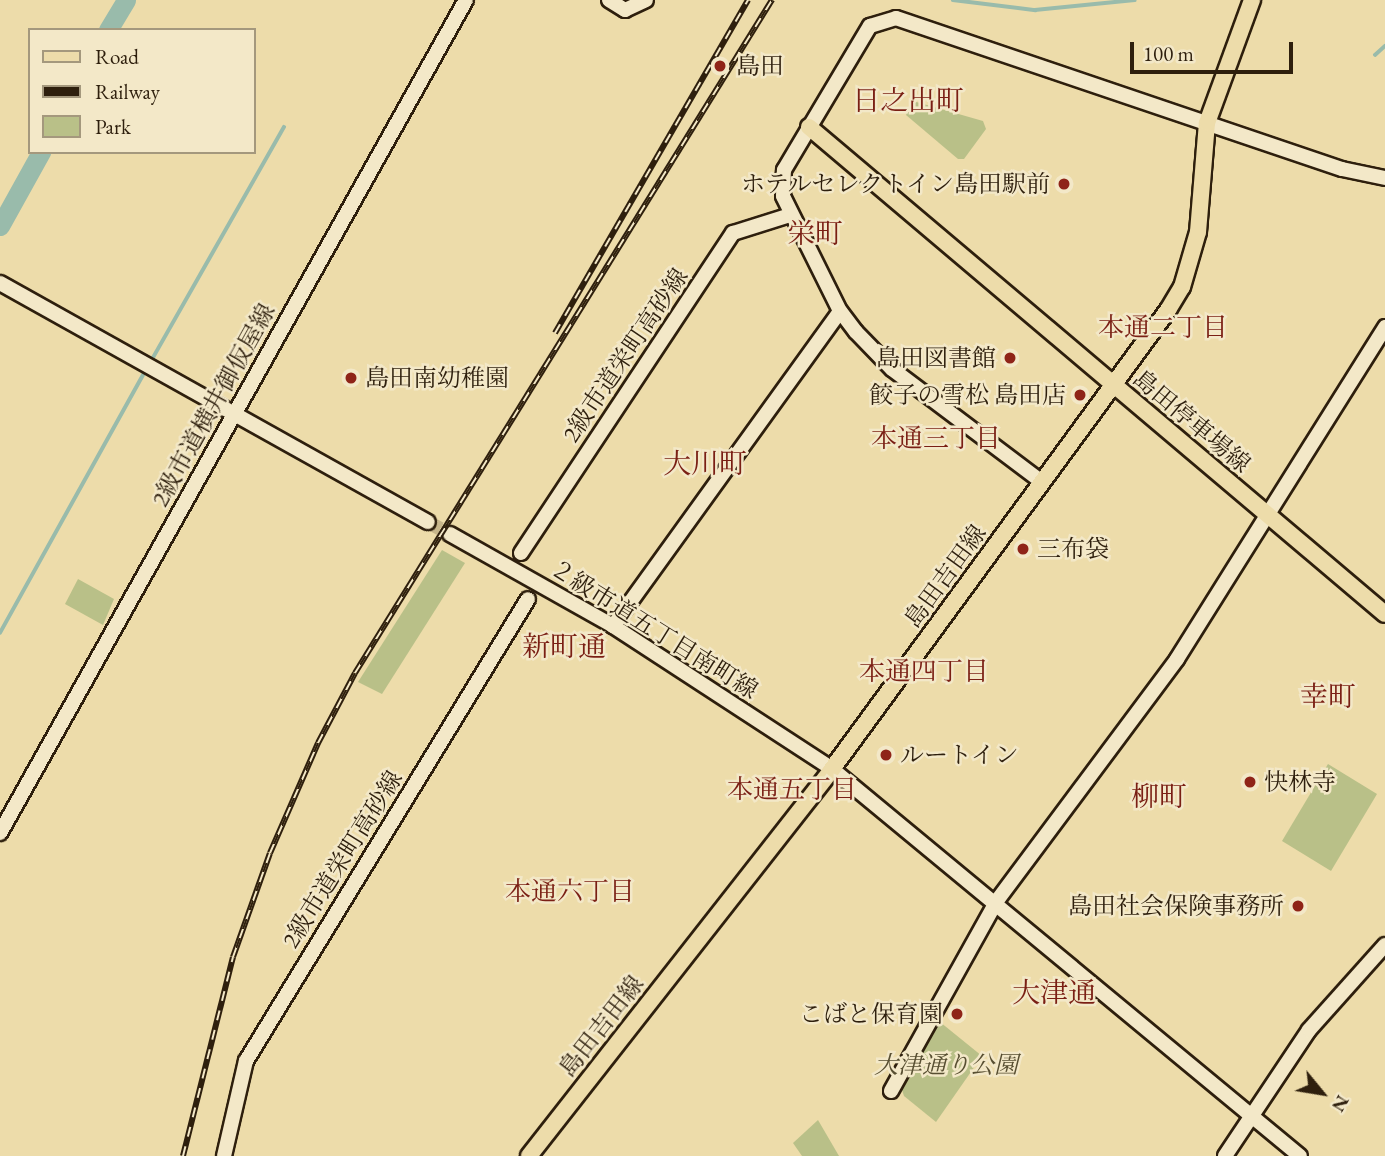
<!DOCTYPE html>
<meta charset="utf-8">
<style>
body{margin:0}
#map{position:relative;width:1385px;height:1156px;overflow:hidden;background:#eddcaa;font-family:"EB Garamond","Noto Serif JP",serif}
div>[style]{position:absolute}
.green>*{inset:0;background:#b9c088}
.stream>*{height:3.5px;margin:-1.75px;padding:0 1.75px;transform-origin:1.75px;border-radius:1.75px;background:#99bbab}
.river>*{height:19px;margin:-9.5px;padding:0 9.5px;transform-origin:9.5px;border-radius:9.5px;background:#99bbab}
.secondary-tunnel>*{height:14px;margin-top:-7px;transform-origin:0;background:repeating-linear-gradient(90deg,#c7b68b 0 14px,transparent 0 21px)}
.roads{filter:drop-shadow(2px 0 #2e1f0d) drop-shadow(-2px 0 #2e1f0d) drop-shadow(0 2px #2e1f0d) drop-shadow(0 -2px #2e1f0d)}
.secondary>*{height:14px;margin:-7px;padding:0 7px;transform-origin:7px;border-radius:7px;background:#f3e8c8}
.primary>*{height:16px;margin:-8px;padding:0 8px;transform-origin:8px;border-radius:8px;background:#eddcaa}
.rail>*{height:6px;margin-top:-3px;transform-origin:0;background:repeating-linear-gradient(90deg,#f3e8c8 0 10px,#2e1f0d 0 20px);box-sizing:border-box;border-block:2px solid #2e1f0d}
.dots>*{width:19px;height:19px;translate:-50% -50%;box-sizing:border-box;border:4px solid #f3e8c8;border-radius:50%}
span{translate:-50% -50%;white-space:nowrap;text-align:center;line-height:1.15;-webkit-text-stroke:5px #f3e8c8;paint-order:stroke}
.poi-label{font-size:24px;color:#2e1f0d}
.left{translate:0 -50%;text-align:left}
.right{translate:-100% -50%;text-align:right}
.street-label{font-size:24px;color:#2e1f0d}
.park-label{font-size:24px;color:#584f32;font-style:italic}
.neighbourhood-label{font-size:26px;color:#7a1f14}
.quarter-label{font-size:28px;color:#7a1f14}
.legend{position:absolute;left:28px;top:28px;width:228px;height:126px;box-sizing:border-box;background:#f3e8c8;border:2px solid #a4987d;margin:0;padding:9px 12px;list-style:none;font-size:21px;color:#2e1f0d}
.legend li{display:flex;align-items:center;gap:14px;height:35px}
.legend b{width:35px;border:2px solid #a4987d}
.north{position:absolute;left:1287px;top:1058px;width:70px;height:70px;-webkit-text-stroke:5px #f3e8c8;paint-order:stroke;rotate:120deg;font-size:19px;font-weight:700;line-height:28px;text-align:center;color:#2e1f0d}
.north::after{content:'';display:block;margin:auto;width:24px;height:32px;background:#2e1f0d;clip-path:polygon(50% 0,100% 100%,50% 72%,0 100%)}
.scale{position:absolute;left:1130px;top:42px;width:163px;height:32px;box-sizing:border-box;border:4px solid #2e1f0d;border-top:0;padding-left:9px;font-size:21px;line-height:24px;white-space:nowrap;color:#2e1f0d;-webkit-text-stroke:5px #f3e8c8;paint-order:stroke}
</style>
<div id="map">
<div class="green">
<div style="clip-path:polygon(913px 101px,983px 121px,986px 129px,964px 159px,958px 159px,906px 115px)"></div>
<div style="clip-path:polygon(442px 550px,465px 563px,382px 694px,358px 682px)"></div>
<div style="clip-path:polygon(78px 579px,114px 599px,103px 625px,65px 604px)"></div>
<div style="clip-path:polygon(1328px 764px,1377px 794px,1331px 871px,1282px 841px)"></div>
<div style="clip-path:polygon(940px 1022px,982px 1056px,936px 1122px,904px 1096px,902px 1090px)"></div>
<div style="clip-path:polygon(818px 1120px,839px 1156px,802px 1156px,793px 1143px)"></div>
</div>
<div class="stream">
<div style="left:953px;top:0;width:83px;rotate:7deg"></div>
<div style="left:1035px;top:10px;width:100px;rotate:-5.7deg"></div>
<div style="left:1375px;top:55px;width:13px;rotate:-42deg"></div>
<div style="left:150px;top:363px;width:271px;rotate:-60.4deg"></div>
<div style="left:0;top:633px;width:301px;rotate:-61deg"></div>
</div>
<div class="river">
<div style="left:108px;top:30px;width:35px;rotate:-59deg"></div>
<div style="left:0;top:226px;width:85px;rotate:-61deg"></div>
</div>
<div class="secondary-tunnel">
<div style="left:428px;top:522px;width:25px;rotate:29deg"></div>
</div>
<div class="roads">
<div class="secondary">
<div style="left:609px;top:0;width:19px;rotate:32deg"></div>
<div style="left:625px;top:10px;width:23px;rotate:-25deg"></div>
<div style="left:0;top:283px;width:490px;rotate:29.2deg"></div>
<div style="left:1042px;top:482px;width:188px;rotate:-143deg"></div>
<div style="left:892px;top:369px;width:52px;rotate:-134.2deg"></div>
<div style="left:856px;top:332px;width:26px;rotate:-127deg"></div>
<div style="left:840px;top:311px;width:128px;rotate:-116.4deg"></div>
<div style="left:783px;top:196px;width:26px;rotate:-88deg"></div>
<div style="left:784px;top:170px;width:168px;rotate:-59.2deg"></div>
<div style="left:870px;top:26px;width:27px;rotate:-17deg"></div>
<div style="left:896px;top:18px;width:471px;rotate:18.7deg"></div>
<div style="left:1342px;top:169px;width:44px;rotate:11.8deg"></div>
<div style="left:450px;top:534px;width:187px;rotate:29.4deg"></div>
<div style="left:613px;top:626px;width:262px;rotate:33.1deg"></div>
<div style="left:832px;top:769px;width:607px;rotate:39.59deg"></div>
<div style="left:521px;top:553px;width:384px;rotate:-56.5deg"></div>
<div style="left:733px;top:233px;width:60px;rotate:-17.5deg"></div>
<div style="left:613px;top:626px;width:388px;rotate:-54.2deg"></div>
<div style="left:0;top:833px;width:954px;rotate:-60.78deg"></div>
<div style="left:891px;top:1091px;width:216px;rotate:-60.9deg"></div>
<div style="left:996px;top:902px;width:303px;rotate:-53.3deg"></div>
<div style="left:1177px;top:659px;width:392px;rotate:-57.9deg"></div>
<div style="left:224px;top:1156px;width:98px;rotate:-77deg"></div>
<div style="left:246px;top:1061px;width:541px;rotate:-58.6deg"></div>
<div style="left:1225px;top:1156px;width:151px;rotate:-56.3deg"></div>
<div style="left:1309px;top:1030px;width:114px;rotate:-48.2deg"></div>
</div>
<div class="primary">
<div style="left:809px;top:127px;width:754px;rotate:40.21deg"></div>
<div style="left:529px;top:1156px;width:492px;rotate:-51.9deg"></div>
<div style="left:832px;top:769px;width:569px;rotate:-53.79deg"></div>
<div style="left:1168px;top:310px;width:27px;rotate:-59deg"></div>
<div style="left:1182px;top:287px;width:57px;rotate:-73.8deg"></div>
<div style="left:1198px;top:232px;width:109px;rotate:-85.3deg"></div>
<div style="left:1207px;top:123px;width:131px;rotate:-69.9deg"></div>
</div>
</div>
<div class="rail">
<div style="left:555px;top:333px;width:385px;rotate:-59.9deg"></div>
<div style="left:183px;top:1156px;width:205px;rotate:-75.9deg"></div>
<div style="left:233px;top:957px;width:110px;rotate:-70.4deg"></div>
<div style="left:270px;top:853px;width:120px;rotate:-66.4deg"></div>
<div style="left:318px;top:743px;width:79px;rotate:-62.1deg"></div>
<div style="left:355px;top:673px;width:792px;rotate:-58.22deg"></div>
</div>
<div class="dots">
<div style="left:720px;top:66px;background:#8f2418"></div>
<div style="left:1064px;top:184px;background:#8f2418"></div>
<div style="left:1010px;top:358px;background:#8f2418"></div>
<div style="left:351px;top:378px;background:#8f2418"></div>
<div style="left:1080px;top:395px;background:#8f2418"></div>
<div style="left:1023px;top:549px;background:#8f2418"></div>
<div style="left:886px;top:755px;background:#8f2418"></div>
<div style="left:1250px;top:782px;background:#8f2418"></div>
<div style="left:1298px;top:906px;background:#8f2418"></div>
<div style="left:957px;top:1014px;background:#8f2418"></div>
</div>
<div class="poi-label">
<span class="left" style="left:736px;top:66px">島田</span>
<span class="right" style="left:1050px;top:184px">ホテルセレクトイン島田駅前</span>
<span class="right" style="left:996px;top:358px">島田図書館</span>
<span class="left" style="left:365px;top:378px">島田南幼稚園</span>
<span class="right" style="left:1066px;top:395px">餃子の雪松 島田店</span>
<span class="left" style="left:1037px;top:549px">三布袋</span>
<span class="left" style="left:900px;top:755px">ルートイン</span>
<span class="left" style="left:1264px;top:782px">快林寺</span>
<span class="right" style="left:1284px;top:906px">島田社会保険事務所</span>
<span class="right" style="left:943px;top:1014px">こばと保育園</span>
</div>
<div class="street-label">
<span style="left:625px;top:355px;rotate:-56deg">2級市道栄町高砂線</span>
<span style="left:213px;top:405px;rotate:-61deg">2級市道横井御仮屋線</span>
<span style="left:1192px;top:421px;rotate:40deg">島田停車場線</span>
<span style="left:945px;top:576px;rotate:-54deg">島田吉田線</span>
<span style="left:654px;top:629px;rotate:32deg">２級市道五丁目南町線</span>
<span style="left:342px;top:859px;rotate:-58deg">2級市道栄町高砂線</span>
<span style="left:601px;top:1026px;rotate:-52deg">島田吉田線</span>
</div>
<div class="park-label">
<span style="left:946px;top:1065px">大津通り公園</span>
</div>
<div class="neighbourhood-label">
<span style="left:1163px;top:328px">本通二丁目</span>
<span style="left:936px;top:439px">本通三丁目</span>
<span style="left:924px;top:672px">本通四丁目</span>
<span style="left:792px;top:790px">本通五丁目</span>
<span style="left:570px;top:892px">本通六丁目</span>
</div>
<div class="quarter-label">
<span style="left:908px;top:100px">日之出町</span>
<span style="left:815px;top:233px">栄町</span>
<span style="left:705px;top:463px">大川町</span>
<span style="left:564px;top:646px">新町通</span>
<span style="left:1328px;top:696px">幸町</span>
<span style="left:1159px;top:796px">柳町</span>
<span style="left:1054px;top:992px">大津通</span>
</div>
<ul class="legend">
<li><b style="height:9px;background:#eddcaa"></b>Road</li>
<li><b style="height:9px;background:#2e1f0d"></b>Railway</li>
<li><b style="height:19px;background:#b9c088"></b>Park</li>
</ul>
<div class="north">N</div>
<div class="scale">100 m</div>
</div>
